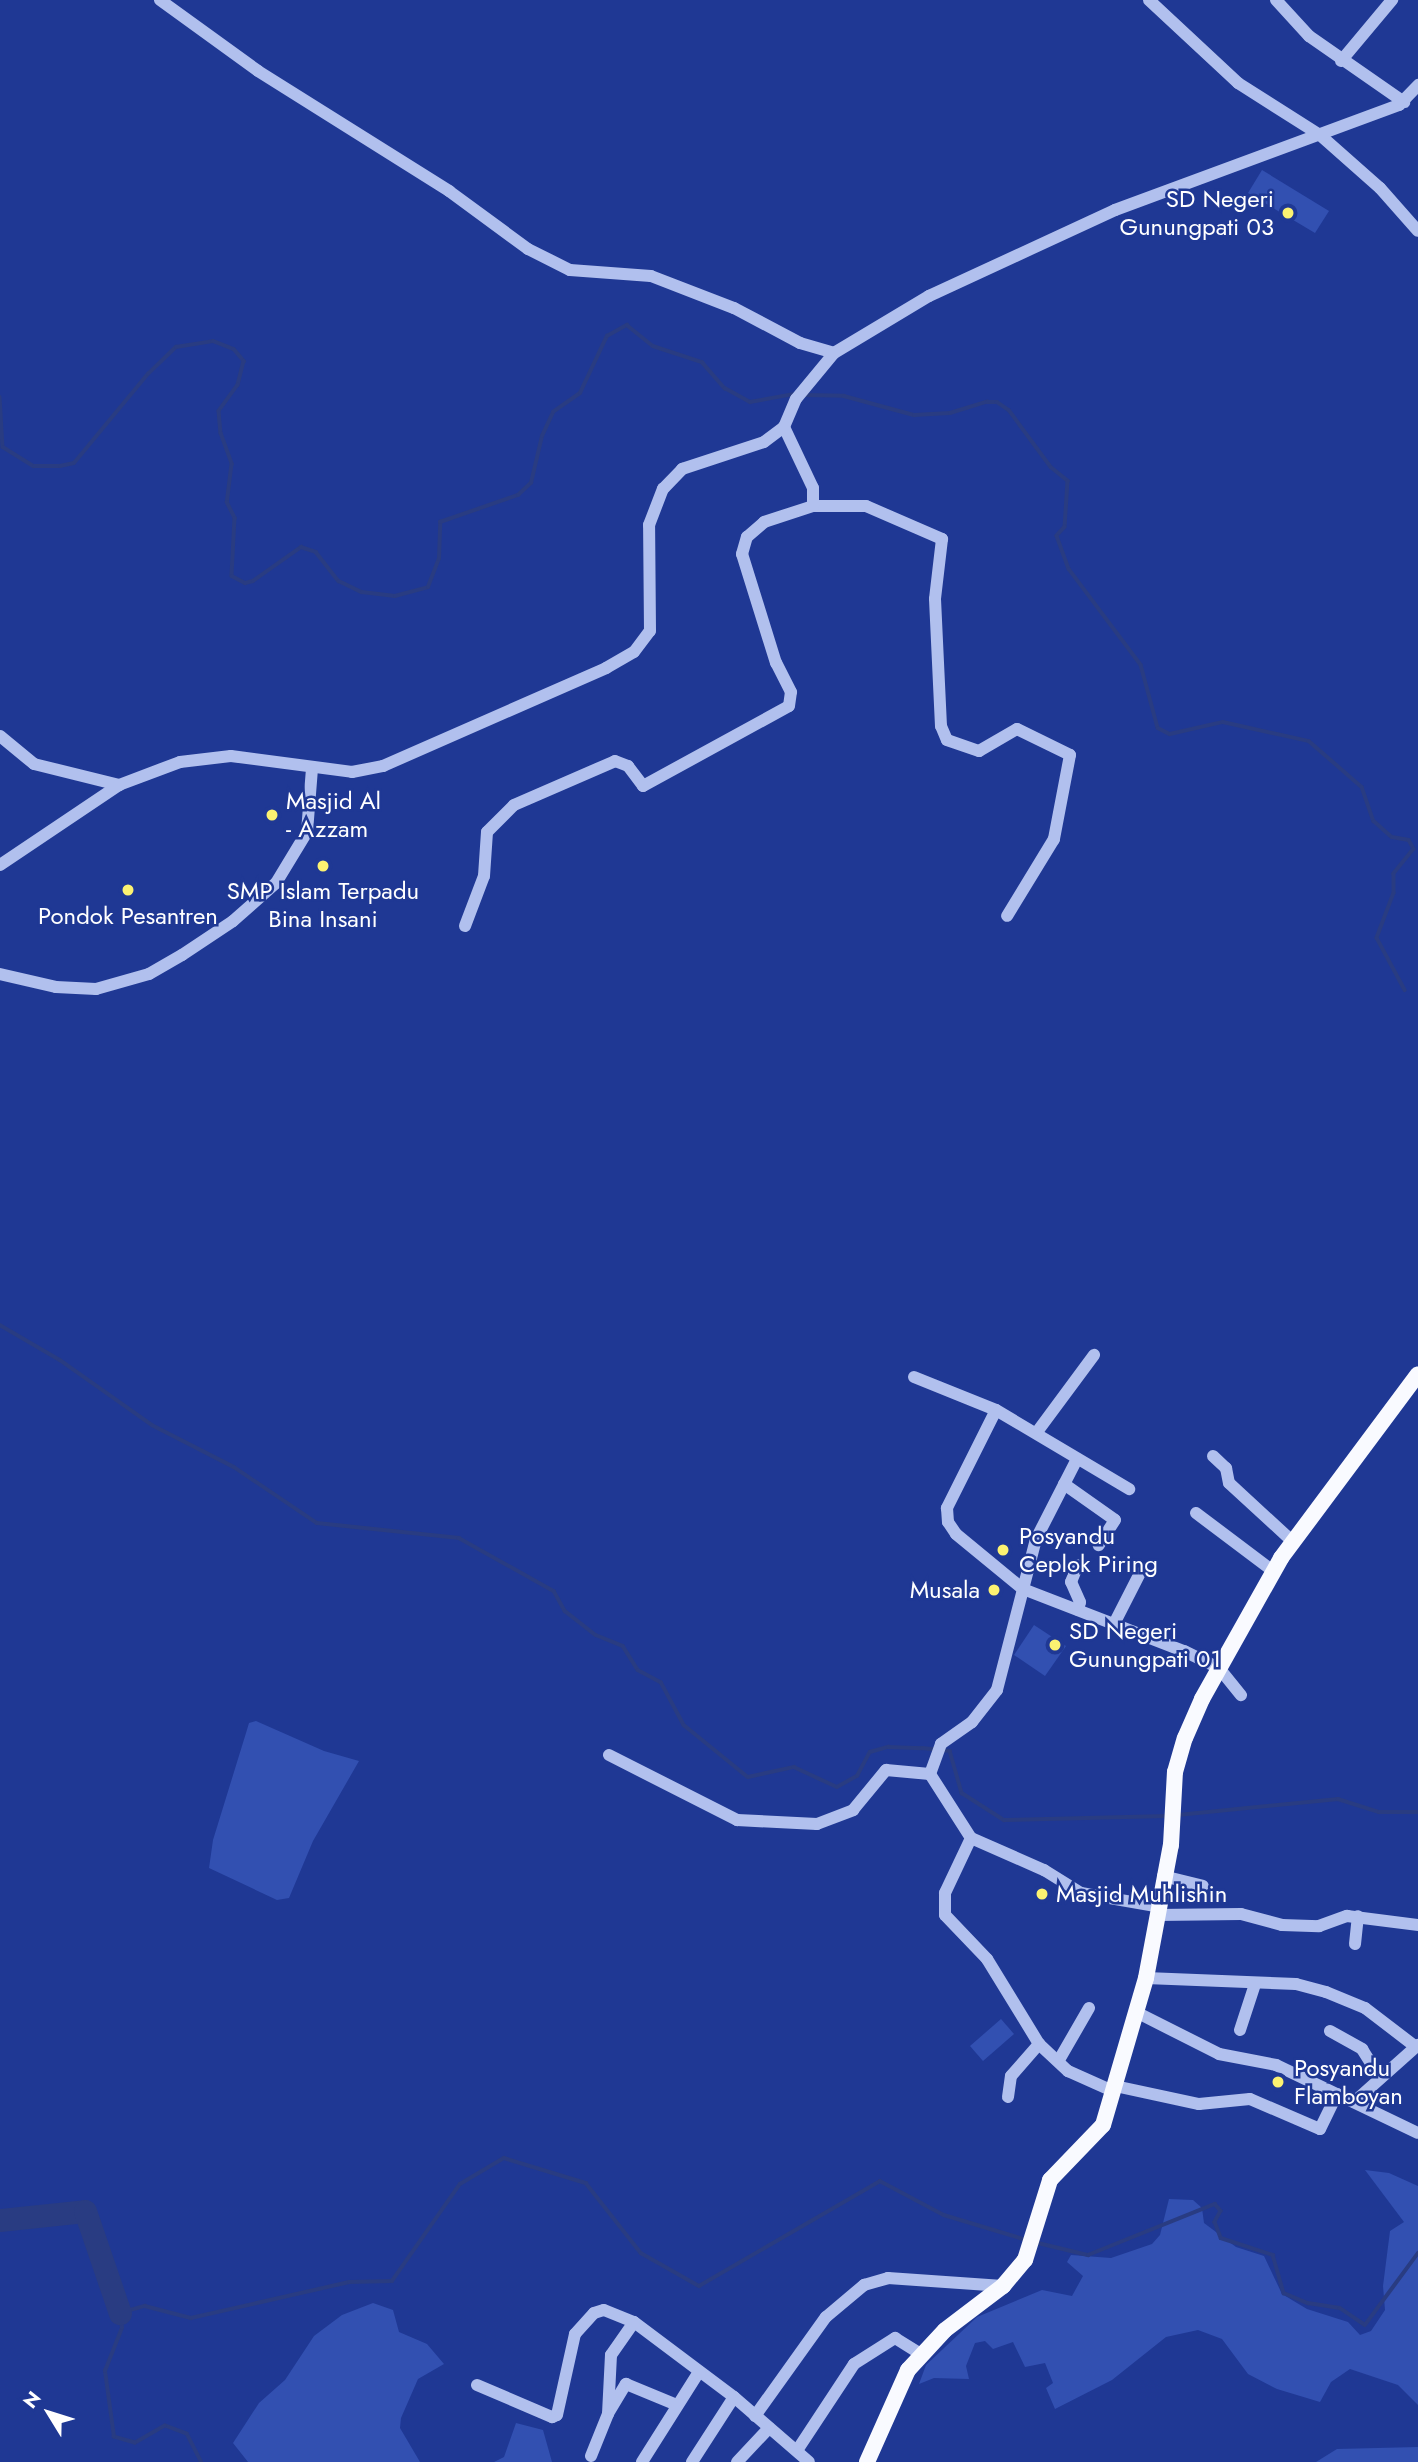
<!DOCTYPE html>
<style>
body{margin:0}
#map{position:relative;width:1418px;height:2462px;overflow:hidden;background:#1f3894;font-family:Jost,sans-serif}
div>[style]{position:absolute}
.green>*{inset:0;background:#3250b1}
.stream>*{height:3.5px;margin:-1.75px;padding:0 1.75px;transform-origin:1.75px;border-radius:1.75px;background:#293c82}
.river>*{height:23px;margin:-11.5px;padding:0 11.5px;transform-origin:11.5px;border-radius:11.5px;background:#293c82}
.minor>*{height:12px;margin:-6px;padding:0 6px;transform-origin:6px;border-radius:6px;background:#b1c0ee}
.major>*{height:16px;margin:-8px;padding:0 8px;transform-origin:8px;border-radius:8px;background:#f9faff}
.dots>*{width:19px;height:19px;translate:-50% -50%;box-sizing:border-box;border:4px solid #1f3894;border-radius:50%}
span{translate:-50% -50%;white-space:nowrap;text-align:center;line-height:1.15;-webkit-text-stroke:5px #1f3894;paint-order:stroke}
.poi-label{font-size:24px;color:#fff}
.right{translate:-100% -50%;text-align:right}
.left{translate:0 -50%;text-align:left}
.north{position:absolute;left:14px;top:2378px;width:70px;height:70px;-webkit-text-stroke:5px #1f3894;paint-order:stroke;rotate:308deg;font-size:19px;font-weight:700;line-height:28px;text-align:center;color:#fff}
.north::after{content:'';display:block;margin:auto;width:24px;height:32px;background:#fff;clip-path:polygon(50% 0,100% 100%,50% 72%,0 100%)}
</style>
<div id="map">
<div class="green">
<div style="clip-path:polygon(1262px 170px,1329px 211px,1315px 233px,1248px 193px)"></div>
<div style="clip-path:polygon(1034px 1625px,1066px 1646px,1045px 1676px,1014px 1655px)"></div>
<div style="clip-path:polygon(256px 1721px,324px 1751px,359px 1761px,313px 1841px,289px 1898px,277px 1900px,209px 1868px,213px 1840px,246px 1733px,249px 1723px)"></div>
<div style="clip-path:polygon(1001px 2019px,1014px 2034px,983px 2061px,970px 2046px)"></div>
<div style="clip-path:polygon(1365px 2170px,1389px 2173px,1418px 2186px,1418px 2405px,1398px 2385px,1350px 2369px,1331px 2382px,1320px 2402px,1277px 2389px,1248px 2374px,1222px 2339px,1198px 2330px,1166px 2337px,1112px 2380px,1055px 2409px,1046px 2388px,1053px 2383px,1045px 2363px,1025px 2367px,1013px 2342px,993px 2349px,985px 2341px,975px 2343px,966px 2366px,969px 2379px,934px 2378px,919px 2384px,926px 2365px,977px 2317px,1042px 2290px,1072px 2296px,1083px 2276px,1067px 2262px,1071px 2255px,1111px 2258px,1152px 2244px,1160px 2235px,1169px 2199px,1193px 2200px,1202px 2208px,1204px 2223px,1236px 2247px,1264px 2256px,1282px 2294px,1307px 2309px,1348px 2322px,1360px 2335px,1371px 2331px,1385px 2310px,1383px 2286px,1390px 2231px,1404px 2222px)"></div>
<div style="clip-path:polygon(373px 2303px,393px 2310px,399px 2332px,427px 2344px,444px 2364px,418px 2379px,401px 2418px,400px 2428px,420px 2462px,248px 2462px,233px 2443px,259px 2403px,285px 2380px,314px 2336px,342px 2315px)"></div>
<div style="clip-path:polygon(516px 2423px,543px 2430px,552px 2462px,494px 2462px,504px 2457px)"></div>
<div style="clip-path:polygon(1418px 2447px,1418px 2462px,1316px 2462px,1337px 2449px)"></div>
</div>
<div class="stream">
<div style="left:805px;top:395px;width:39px;rotate:1deg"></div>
<div style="left:844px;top:396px;width:73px;rotate:15.2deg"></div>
<div style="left:914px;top:415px;width:36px;rotate:-3deg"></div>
<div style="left:950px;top:413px;width:39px;rotate:-17deg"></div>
<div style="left:987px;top:402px;width:10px"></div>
<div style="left:997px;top:402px;width:14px;rotate:34deg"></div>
<div style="left:1009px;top:410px;width:71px;rotate:53.6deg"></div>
<div style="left:1051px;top:467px;width:22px;rotate:39deg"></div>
<div style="left:1068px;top:481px;width:46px;rotate:93.7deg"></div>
<div style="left:1065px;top:527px;width:12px;rotate:132deg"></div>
<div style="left:1057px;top:536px;width:35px;rotate:70deg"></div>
<div style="left:1069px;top:569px;width:120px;rotate:53.1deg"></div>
<div style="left:1141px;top:665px;width:65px;rotate:74.9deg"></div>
<div style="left:1158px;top:728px;width:13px;rotate:27deg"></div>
<div style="left:1170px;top:734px;width:54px;rotate:-12.8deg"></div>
<div style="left:1223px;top:722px;width:88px;rotate:12.5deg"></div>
<div style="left:1309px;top:741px;width:70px;rotate:41deg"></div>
<div style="left:1362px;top:787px;width:36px;rotate:71deg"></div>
<div style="left:1374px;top:821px;width:24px;rotate:42deg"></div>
<div style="left:1392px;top:837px;width:17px;rotate:10deg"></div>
<div style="left:1409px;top:840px;width:10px;rotate:61deg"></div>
<div style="left:1414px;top:849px;width:32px;rotate:129deg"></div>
<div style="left:1394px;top:874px;width:19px;rotate:90deg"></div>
<div style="left:1394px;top:893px;width:48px;rotate:110.7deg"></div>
<div style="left:1377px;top:938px;width:59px;rotate:61.7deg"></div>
<div style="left:0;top:397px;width:50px;rotate:86.6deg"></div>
<div style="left:3px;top:447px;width:36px;rotate:32deg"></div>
<div style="left:34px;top:466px;width:26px"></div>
<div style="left:60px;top:466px;width:14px;rotate:-12deg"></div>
<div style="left:74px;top:463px;width:116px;rotate:-50.3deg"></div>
<div style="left:148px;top:374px;width:39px;rotate:-44deg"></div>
<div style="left:176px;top:347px;width:37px;rotate:-9deg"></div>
<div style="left:213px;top:341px;width:22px;rotate:21deg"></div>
<div style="left:234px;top:349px;width:16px;rotate:50deg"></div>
<div style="left:244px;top:361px;width:25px;rotate:104deg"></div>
<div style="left:238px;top:385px;width:32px;rotate:126deg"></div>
<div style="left:219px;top:411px;width:22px;rotate:85deg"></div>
<div style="left:221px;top:433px;width:33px;rotate:70deg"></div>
<div style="left:232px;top:464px;width:38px;rotate:97deg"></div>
<div style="left:227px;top:502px;width:18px;rotate:63deg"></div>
<div style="left:235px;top:518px;width:58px;rotate:93deg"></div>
<div style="left:232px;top:576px;width:15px;rotate:28deg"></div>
<div style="left:245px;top:583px;width:8px;rotate:-14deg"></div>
<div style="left:253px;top:581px;width:59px;rotate:-35.3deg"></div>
<div style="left:301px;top:547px;width:16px;rotate:18deg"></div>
<div style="left:316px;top:552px;width:37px;rotate:52deg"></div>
<div style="left:339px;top:581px;width:25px;rotate:26deg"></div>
<div style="left:362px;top:592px;width:33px;rotate:7deg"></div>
<div style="left:395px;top:596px;width:34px;rotate:-15deg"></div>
<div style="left:428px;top:587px;width:30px;rotate:-69deg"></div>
<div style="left:439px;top:559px;width:37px;rotate:-88deg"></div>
<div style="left:440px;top:522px;width:83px;rotate:-19.1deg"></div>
<div style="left:518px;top:495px;width:18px;rotate:-43deg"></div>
<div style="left:531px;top:483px;width:48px;rotate:-76.8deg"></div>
<div style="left:542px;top:436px;width:26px;rotate:-65deg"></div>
<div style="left:553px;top:412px;width:33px;rotate:-35deg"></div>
<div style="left:580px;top:393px;width:63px;rotate:-64.7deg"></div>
<div style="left:607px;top:336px;width:23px;rotate:-29deg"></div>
<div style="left:627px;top:325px;width:33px;rotate:39deg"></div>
<div style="left:653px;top:346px;width:52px;rotate:18.1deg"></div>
<div style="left:702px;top:362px;width:35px;rotate:49deg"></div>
<div style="left:725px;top:388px;width:29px;rotate:29deg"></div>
<div style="left:750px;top:402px;width:45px;rotate:-10.3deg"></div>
<div style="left:0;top:1325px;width:69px;rotate:30.3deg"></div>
<div style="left:60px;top:1360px;width:113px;rotate:35.2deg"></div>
<div style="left:152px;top:1425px;width:92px;rotate:27.1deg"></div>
<div style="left:234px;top:1467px;width:100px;rotate:34deg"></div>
<div style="left:317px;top:1523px;width:143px;rotate:6deg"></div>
<div style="left:459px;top:1538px;width:109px;rotate:29.2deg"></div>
<div style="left:554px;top:1591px;width:23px;rotate:61deg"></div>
<div style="left:565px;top:1611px;width:39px;rotate:38deg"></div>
<div style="left:596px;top:1635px;width:29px;rotate:22deg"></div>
<div style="left:623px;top:1646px;width:28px;rotate:58deg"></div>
<div style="left:638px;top:1670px;width:26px;rotate:28deg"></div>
<div style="left:661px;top:1682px;width:49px;rotate:61.9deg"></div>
<div style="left:684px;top:1725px;width:82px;rotate:39.1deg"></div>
<div style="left:748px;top:1777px;width:47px;rotate:-12.3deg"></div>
<div style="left:794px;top:1767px;width:47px;rotate:24.9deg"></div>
<div style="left:837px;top:1787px;width:23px;rotate:-29deg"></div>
<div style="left:857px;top:1776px;width:27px;rotate:-62deg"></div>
<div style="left:870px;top:1752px;width:19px;rotate:-16deg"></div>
<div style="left:888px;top:1747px;width:34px;rotate:2deg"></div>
<div style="left:922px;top:1748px;width:28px;rotate:6deg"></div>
<div style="left:950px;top:1751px;width:44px;rotate:74.1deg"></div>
<div style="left:962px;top:1793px;width:50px;rotate:32.7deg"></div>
<div style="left:1004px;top:1820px;width:163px;rotate:-1.4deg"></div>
<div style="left:1178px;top:1815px;width:161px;rotate:-5.7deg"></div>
<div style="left:1338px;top:1799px;width:43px;rotate:17.6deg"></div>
<div style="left:1379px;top:1812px;width:39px"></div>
<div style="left:1034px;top:2242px;width:56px;rotate:13.5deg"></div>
<div style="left:1088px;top:2255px;width:137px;rotate:-21.9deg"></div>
<div style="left:1215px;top:2204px;width:9px;rotate:49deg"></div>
<div style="left:1221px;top:2211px;width:13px;rotate:119deg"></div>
<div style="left:1215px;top:2222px;width:17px;rotate:69deg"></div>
<div style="left:1221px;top:2238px;width:55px;rotate:18.1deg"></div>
<div style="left:1273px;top:2255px;width:40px;rotate:74deg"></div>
<div style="left:1284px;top:2293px;width:26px;rotate:23deg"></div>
<div style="left:1308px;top:2303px;width:32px;rotate:9deg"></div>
<div style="left:1340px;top:2308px;width:30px;rotate:34deg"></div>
<div style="left:1365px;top:2325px;width:89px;rotate:-53.6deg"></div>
<div style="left:201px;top:2462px;width:31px;rotate:-117deg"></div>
<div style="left:187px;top:2434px;width:23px;rotate:-160deg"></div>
<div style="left:165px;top:2426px;width:34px;rotate:150deg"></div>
<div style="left:135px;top:2443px;width:22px;rotate:-164deg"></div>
<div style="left:114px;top:2437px;width:67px;rotate:-97.8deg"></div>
<div style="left:105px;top:2371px;width:46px;rotate:-68.4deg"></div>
<div style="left:122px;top:2328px;width:15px;rotate:-98deg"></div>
<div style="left:120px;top:2313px;width:26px;rotate:-16deg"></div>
<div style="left:145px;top:2306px;width:48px;rotate:14.6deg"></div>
<div style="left:191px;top:2318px;width:162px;rotate:-12.8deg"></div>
<div style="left:349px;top:2282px;width:43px;rotate:-1.3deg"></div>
<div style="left:392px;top:2281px;width:118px;rotate:-55deg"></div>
<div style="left:460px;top:2184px;width:51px;rotate:-30.6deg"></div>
<div style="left:504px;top:2158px;width:86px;rotate:17deg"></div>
<div style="left:586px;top:2183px;width:89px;rotate:51.8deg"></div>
<div style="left:641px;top:2253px;width:67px;rotate:29.6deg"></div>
<div style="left:699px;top:2286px;width:209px;rotate:-30.1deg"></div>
<div style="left:880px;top:2181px;width:72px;rotate:28deg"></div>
<div style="left:944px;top:2215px;width:87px;rotate:16.8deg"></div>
</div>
<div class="river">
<div style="left:0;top:2220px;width:85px;rotate:-6deg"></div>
<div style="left:85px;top:2211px;width:108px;rotate:71.1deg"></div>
</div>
<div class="minor">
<div style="left:160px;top:0;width:121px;rotate:35.9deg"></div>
<div style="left:258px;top:71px;width:226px;rotate:32.1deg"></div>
<div style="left:449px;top:191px;width:98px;rotate:36.3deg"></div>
<div style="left:528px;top:249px;width:47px;rotate:26.6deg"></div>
<div style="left:570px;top:270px;width:81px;rotate:4.2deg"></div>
<div style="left:651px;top:276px;width:89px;rotate:21.1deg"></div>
<div style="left:734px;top:308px;width:75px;rotate:27.9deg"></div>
<div style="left:800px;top:343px;width:35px;rotate:16deg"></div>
<div style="left:1149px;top:0;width:122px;rotate:43deg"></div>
<div style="left:1238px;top:83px;width:97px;rotate:32.4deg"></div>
<div style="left:1320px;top:135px;width:80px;rotate:41.5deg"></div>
<div style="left:1380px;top:188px;width:57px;rotate:48.5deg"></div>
<div style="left:1276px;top:0;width:49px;rotate:47.5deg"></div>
<div style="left:1309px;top:36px;width:116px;rotate:34.8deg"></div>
<div style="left:1341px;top:61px;width:80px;rotate:-50.1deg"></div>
<div style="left:813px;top:506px;width:53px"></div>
<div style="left:866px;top:506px;width:83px;rotate:23.5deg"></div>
<div style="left:942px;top:539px;width:60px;rotate:96.7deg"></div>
<div style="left:935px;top:599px;width:127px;rotate:87.3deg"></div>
<div style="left:941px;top:726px;width:15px;rotate:67deg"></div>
<div style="left:947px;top:740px;width:34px;rotate:19deg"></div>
<div style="left:979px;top:751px;width:44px;rotate:-30.1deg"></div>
<div style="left:1017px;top:729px;width:59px;rotate:26.1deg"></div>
<div style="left:1070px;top:755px;width:86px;rotate:100.8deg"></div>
<div style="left:1054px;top:839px;width:90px;rotate:121.4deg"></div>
<div style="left:0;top:736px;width:44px;rotate:39.5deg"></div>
<div style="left:34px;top:764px;width:88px;rotate:13.9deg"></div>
<div style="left:0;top:865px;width:143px;rotate:-33.9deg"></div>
<div style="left:119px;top:785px;width:65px;rotate:-20.7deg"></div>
<div style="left:180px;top:762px;width:51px;rotate:-6.7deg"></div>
<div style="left:231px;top:756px;width:122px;rotate:7.5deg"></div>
<div style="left:352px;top:772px;width:32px;rotate:-11deg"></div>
<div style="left:383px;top:766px;width:244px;rotate:-23.7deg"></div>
<div style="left:606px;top:668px;width:32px;rotate:-30deg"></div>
<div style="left:634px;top:652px;width:26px;rotate:-53deg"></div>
<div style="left:650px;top:631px;width:106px;rotate:-90.5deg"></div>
<div style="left:649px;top:525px;width:39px;rotate:-69deg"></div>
<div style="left:663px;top:489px;width:28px;rotate:-46deg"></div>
<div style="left:682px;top:469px;width:86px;rotate:-18.2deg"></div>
<div style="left:764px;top:442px;width:25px;rotate:-37deg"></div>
<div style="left:784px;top:427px;width:30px;rotate:-67deg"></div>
<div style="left:796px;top:399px;width:60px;rotate:-50.4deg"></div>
<div style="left:834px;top:353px;width:111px;rotate:-31deg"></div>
<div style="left:929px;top:296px;width:205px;rotate:-24.8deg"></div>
<div style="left:1115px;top:210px;width:303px;rotate:-20.3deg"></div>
<div style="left:1399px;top:105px;width:28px;rotate:-46deg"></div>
<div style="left:465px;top:926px;width:53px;rotate:-69.2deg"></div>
<div style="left:484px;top:876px;width:44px;rotate:-86.1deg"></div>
<div style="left:487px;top:832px;width:38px;rotate:-45deg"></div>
<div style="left:514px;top:805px;width:110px;rotate:-23.5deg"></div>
<div style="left:615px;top:761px;width:14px;rotate:21deg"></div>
<div style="left:628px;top:766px;width:25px;rotate:53deg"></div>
<div style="left:643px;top:786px;width:166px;rotate:-28.7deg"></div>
<div style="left:789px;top:706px;width:14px;rotate:-82deg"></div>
<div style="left:791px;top:692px;width:33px;rotate:-117deg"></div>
<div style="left:776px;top:663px;width:114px;rotate:-107.3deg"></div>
<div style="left:742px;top:554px;width:18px;rotate:-74deg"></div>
<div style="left:747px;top:537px;width:23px;rotate:-41deg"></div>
<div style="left:764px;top:522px;width:52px;rotate:-18.1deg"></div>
<div style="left:813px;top:506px;width:18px;rotate:-90deg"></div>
<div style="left:813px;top:488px;width:68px;rotate:-115.4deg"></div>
<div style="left:0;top:974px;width:57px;rotate:13.1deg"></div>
<div style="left:56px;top:987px;width:40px;rotate:2.9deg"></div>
<div style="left:96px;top:989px;width:55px;rotate:-15.8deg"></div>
<div style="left:149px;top:974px;width:38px;rotate:-30deg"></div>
<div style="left:182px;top:955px;width:61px;rotate:-33.7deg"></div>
<div style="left:233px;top:921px;width:57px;rotate:-41.5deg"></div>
<div style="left:276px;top:883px;width:60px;rotate:-58.7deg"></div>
<div style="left:307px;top:832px;width:64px;rotate:-85.5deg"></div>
<div style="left:914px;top:1377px;width:88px;rotate:21.9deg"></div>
<div style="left:996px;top:1410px;width:155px;rotate:30.7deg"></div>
<div style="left:996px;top:1410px;width:110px;rotate:116.6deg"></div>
<div style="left:947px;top:1508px;width:14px;rotate:86deg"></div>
<div style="left:948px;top:1522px;width:14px;rotate:56deg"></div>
<div style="left:956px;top:1534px;width:87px;rotate:39.4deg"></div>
<div style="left:1023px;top:1589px;width:173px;rotate:21.1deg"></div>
<div style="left:1184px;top:1651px;width:39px;rotate:26deg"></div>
<div style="left:1219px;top:1668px;width:35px;rotate:51deg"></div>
<div style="left:1037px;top:1432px;width:96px;rotate:-53.5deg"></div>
<div style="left:1213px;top:1456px;width:18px;rotate:43deg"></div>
<div style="left:1226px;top:1468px;width:15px;rotate:79deg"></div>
<div style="left:1229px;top:1483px;width:86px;rotate:42.6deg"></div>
<div style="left:1077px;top:1459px;width:90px;rotate:117.1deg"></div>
<div style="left:1036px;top:1539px;width:156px;rotate:104.5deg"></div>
<div style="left:997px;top:1690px;width:41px;rotate:128deg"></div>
<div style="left:972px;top:1722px;width:38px;rotate:145deg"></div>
<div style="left:941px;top:1744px;width:32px;rotate:110deg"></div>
<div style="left:930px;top:1774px;width:76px;rotate:57.4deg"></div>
<div style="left:971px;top:1838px;width:80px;rotate:23.7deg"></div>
<div style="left:1044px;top:1870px;width:44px;rotate:31.9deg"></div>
<div style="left:1081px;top:1893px;width:80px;rotate:10deg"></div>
<div style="left:1064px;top:1484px;width:62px;rotate:35.2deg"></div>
<div style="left:1115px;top:1520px;width:30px;rotate:123deg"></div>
<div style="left:1196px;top:1513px;width:96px;rotate:37deg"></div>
<div style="left:1078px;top:1610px;width:8px;rotate:-76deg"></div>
<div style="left:1080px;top:1602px;width:22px;rotate:-114deg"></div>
<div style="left:1071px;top:1582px;width:18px;rotate:-68deg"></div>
<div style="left:1114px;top:1624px;width:57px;rotate:-63deg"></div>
<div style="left:609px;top:1755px;width:144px;rotate:26.9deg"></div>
<div style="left:737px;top:1820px;width:80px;rotate:2.9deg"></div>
<div style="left:817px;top:1824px;width:39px;rotate:-21deg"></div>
<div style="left:853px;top:1810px;width:52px;rotate:-50.5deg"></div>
<div style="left:886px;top:1770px;width:44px;rotate:5.2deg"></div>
<div style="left:971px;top:1838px;width:61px;rotate:115.3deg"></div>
<div style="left:945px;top:1893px;width:22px;rotate:90deg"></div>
<div style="left:945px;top:1915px;width:61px;rotate:46.3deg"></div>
<div style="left:987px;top:1959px;width:100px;rotate:58.5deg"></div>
<div style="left:1039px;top:2044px;width:40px;rotate:43deg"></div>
<div style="left:1068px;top:2071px;width:49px;rotate:24deg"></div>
<div style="left:1163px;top:1876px;width:41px;rotate:14deg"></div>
<div style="left:1158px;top:1915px;width:83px;rotate:-0.7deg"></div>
<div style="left:1241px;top:1914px;width:42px;rotate:15deg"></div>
<div style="left:1282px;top:1925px;width:37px;rotate:2deg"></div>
<div style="left:1319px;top:1926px;width:30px;rotate:-20deg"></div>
<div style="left:1347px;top:1916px;width:72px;rotate:7.2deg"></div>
<div style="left:1355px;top:1944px;width:28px;rotate:-84deg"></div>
<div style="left:1146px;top:1978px;width:150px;rotate:2.3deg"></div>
<div style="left:1296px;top:1984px;width:31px;rotate:15deg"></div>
<div style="left:1326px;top:1992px;width:42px;rotate:22.3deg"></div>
<div style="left:1365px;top:2008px;width:64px;rotate:37.4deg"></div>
<div style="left:1136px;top:2012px;width:93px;rotate:26.8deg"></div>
<div style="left:1219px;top:2054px;width:58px;rotate:10.9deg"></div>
<div style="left:1276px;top:2065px;width:157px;rotate:25.6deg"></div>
<div style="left:1240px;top:2030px;width:48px;rotate:-71.9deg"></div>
<div style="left:1330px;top:2031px;width:37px;rotate:29deg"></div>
<div style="left:1362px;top:2049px;width:32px;rotate:58deg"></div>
<div style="left:1059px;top:2060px;width:60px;rotate:-60deg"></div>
<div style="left:1115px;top:2086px;width:86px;rotate:12.1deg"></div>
<div style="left:1199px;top:2104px;width:51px;rotate:-5.6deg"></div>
<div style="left:1250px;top:2099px;width:76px;rotate:23.2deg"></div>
<div style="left:1320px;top:2129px;width:39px;rotate:-64deg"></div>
<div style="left:1008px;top:2097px;width:21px;rotate:-82deg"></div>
<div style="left:1011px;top:2076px;width:43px;rotate:-48.8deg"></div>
<div style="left:1354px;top:2102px;width:86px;rotate:-41.7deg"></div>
<div style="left:477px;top:2385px;width:82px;rotate:23.1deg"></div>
<div style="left:552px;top:2417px;width:5px;rotate:-22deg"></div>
<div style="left:557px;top:2415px;width:83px;rotate:-77.5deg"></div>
<div style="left:575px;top:2334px;width:28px;rotate:-48deg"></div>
<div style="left:594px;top:2313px;width:10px;rotate:-17deg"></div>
<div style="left:604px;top:2310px;width:32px;rotate:22deg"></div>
<div style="left:634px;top:2322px;width:125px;rotate:36.9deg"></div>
<div style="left:734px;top:2397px;width:99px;rotate:40.9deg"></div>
<div style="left:609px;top:2412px;width:33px;rotate:-59deg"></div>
<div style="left:626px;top:2384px;width:55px;rotate:22.4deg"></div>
<div style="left:755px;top:2416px;width:122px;rotate:-54.4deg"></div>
<div style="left:826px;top:2317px;width:50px;rotate:-40.1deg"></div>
<div style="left:864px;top:2285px;width:25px;rotate:-16deg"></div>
<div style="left:888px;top:2278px;width:115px;rotate:4deg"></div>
<div style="left:798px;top:2449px;width:102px;rotate:-56.6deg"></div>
<div style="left:854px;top:2364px;width:49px;rotate:-32.4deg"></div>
<div style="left:895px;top:2338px;width:31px;rotate:32deg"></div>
<div style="left:591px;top:2456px;width:45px;rotate:-68deg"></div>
<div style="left:608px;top:2414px;width:59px;rotate:-87.1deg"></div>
<div style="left:611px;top:2355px;width:40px;rotate:-55.1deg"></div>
<div style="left:642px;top:2462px;width:107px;rotate:-57.7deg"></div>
<div style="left:692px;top:2462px;width:77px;rotate:-57.1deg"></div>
<div style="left:737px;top:2462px;width:47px;rotate:-46.7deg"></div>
</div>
<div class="major">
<div style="left:867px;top:2462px;width:101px;rotate:-66deg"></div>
<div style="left:908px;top:2370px;width:54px;rotate:-47.2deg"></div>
<div style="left:945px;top:2330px;width:73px;rotate:-37.2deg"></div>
<div style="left:1003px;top:2286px;width:34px;rotate:-50deg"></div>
<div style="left:1025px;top:2260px;width:84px;rotate:-72.6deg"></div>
<div style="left:1050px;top:2180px;width:76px;rotate:-46.1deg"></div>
<div style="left:1103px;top:2125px;width:153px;rotate:-73.7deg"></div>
<div style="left:1146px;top:1978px;width:135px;rotate:-79.4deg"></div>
<div style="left:1171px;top:1845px;width:73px;rotate:-86.9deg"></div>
<div style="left:1175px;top:1772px;width:35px;rotate:-74deg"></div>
<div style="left:1185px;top:1738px;width:43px;rotate:-66.4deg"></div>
<div style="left:1202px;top:1699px;width:162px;rotate:-60.7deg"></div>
<div style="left:1281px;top:1558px;width:229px;rotate:-53.3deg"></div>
</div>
<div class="dots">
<div style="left:1288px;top:213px;background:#fcf271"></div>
<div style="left:272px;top:815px;background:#fcf271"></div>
<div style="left:323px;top:866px;background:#fcf271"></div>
<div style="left:128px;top:890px;background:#fcf271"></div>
<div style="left:1003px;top:1550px;background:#fcf271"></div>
<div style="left:994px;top:1590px;background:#fcf271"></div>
<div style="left:1055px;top:1645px;background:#fcf271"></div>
<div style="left:1042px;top:1894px;background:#fcf271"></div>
<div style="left:1278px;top:2082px;background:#fcf271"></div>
</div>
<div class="poi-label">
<span class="right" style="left:1274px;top:213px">SD Negeri<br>Gunungpati 03</span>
<span class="left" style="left:286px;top:815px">Masjid Al<br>- Azzam</span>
<span style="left:323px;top:905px">SMP Islam Terpadu<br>Bina Insani</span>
<span style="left:128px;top:916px">Pondok Pesantren</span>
<span class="left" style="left:1019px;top:1550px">Posyandu<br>Ceplok Piring</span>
<span class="right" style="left:980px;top:1590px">Musala</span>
<span class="left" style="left:1069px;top:1645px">SD Negeri<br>Gunungpati 01</span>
<span class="left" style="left:1056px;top:1894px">Masjid Muhlishin</span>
<span class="left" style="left:1294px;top:2082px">Posyandu<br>Flamboyan</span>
</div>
<div class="north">N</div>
</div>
